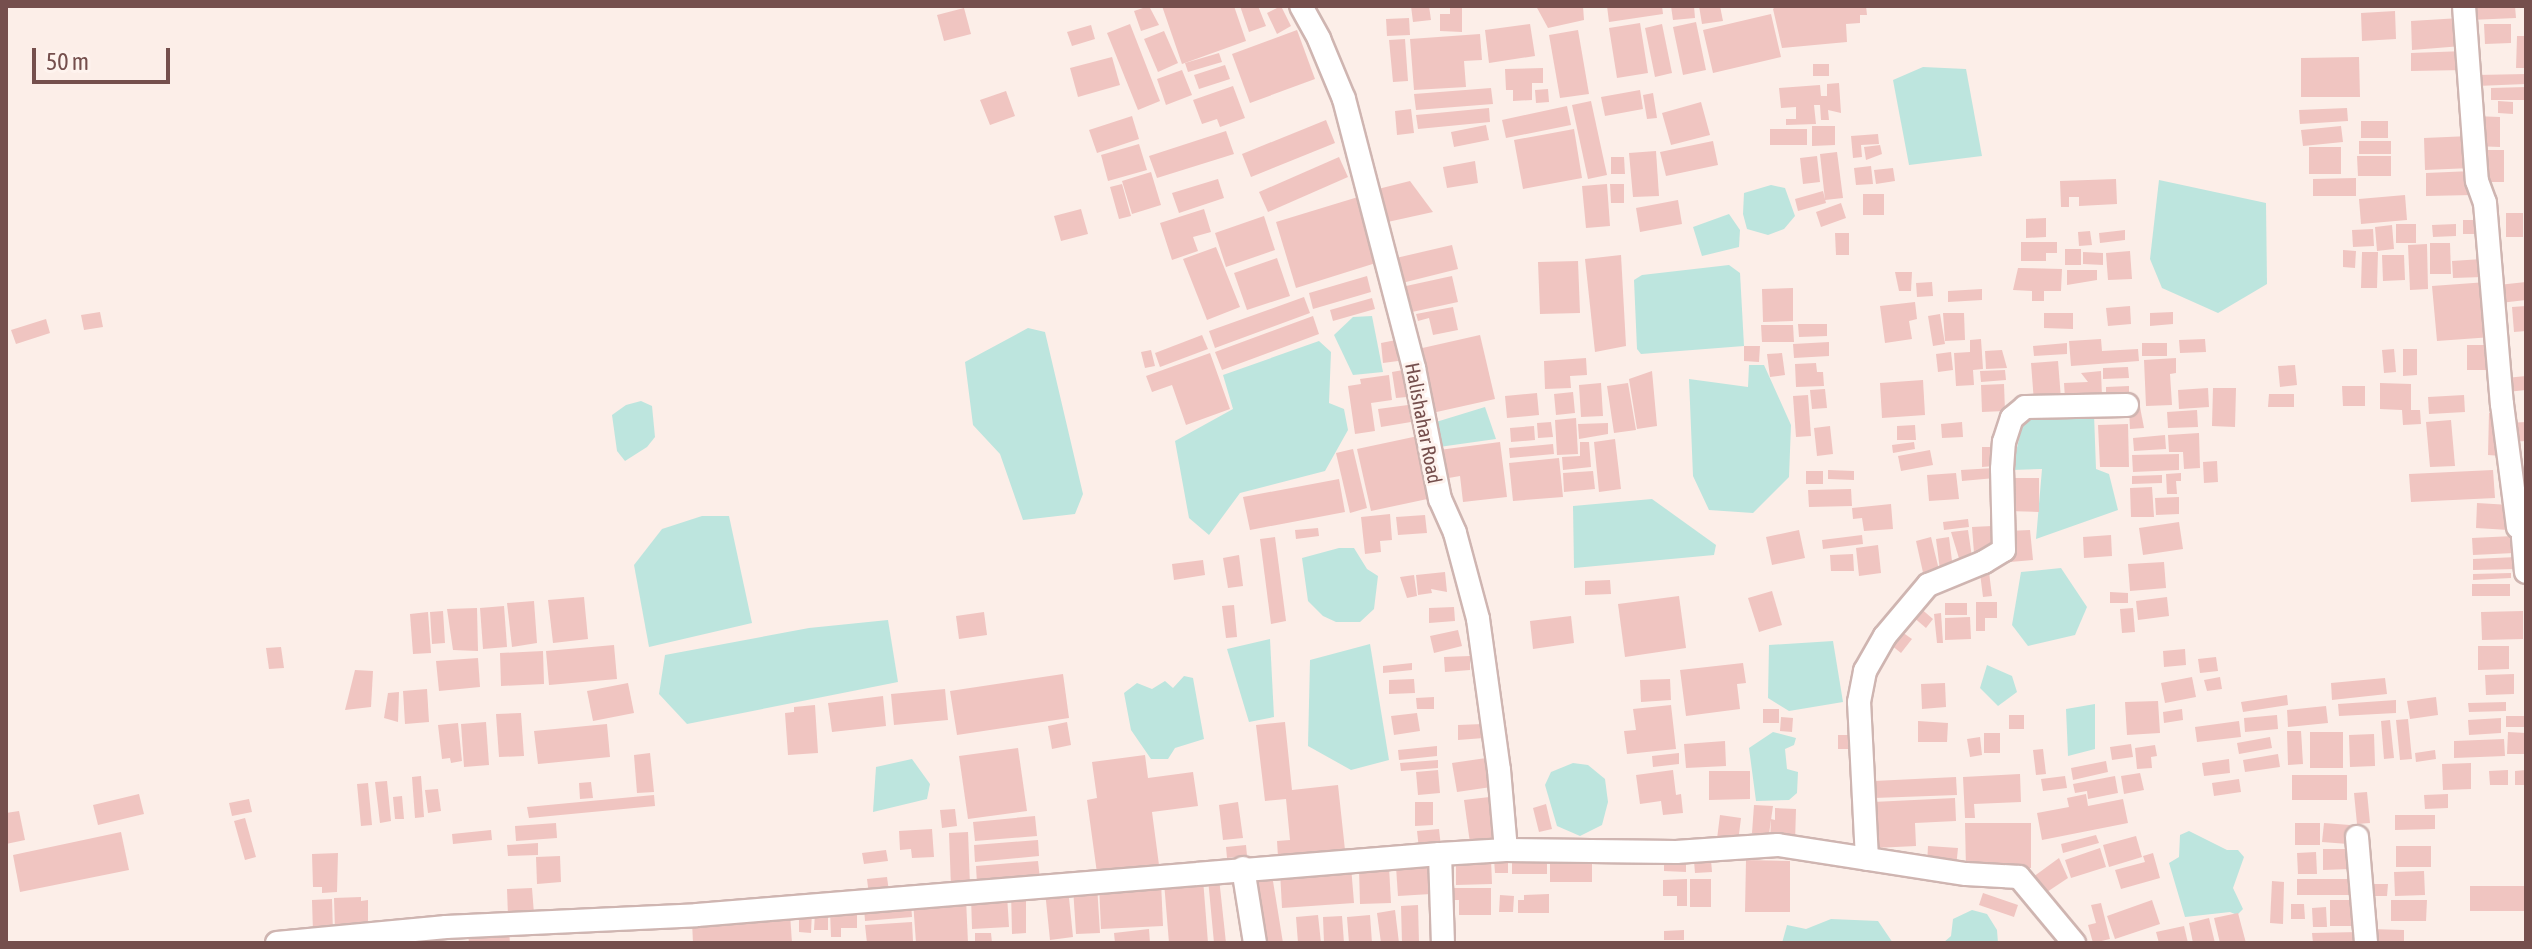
<!DOCTYPE html>
<style>
body{margin:0}
#map{position:relative;width:2532px;height:949px;overflow:hidden;background:#fceee8;font-family:"Asap Condensed",sans-serif}
div>[style]{position:absolute}
.water>*{inset:0;background:#bde5de}
.building>*{inset:0;background:#f0c5c1}
.roads{filter:drop-shadow(2px 0 #cfb5b1) drop-shadow(-2px 0 #cfb5b1) drop-shadow(0 2px #cfb5b1) drop-shadow(0 -2px #cfb5b1)}
.minor>*{height:22px;margin:-11px;padding:0 11px;transform-origin:11px;border-radius:11px;background:#fff}
span{translate:-50% -50%;white-space:nowrap;text-align:center;line-height:1.15;-webkit-text-stroke:6px #fef3ee;paint-order:stroke}
.street-label{font-size:20px;color:#754f4d}
.frame{position:absolute;inset:0;border:8px solid #754f4d;pointer-events:none}
.scale{position:absolute;left:32px;top:48px;width:138px;height:36px;box-sizing:border-box;border:4px solid #754f4d;border-top:0;padding-left:10px;font-size:24px;line-height:28px;white-space:nowrap;color:#754f4d;-webkit-text-stroke:6px #fef3ee;paint-order:stroke}
</style>
<div id="map">
<div class="water">
<div style="clip-path:polygon(1923px 67px,1966px 69px,1982px 156px,1909px 165px,1893px 80px)"></div>
<div style="clip-path:polygon(2159px 180px,2266px 203px,2267px 284px,2218px 313px,2162px 288px,2150px 259px)"></div>
<div style="clip-path:polygon(1771px 185px,1785px 188px,1795px 216px,1784px 229px,1768px 235px,1747px 229px,1743px 214px,1744px 193px)"></div>
<div style="clip-path:polygon(1729px 214px,1740px 230px,1739px 247px,1702px 256px,1693px 227px)"></div>
<div style="clip-path:polygon(1729px 265px,1740px 273px,1744px 346px,1641px 354px,1637px 349px,1634px 280px,1642px 275px)"></div>
<div style="clip-path:polygon(1372px 316px,1383px 372px,1353px 375px,1334px 335px,1353px 317px)"></div>
<div style="clip-path:polygon(1028px 328px,1045px 332px,1083px 494px,1075px 514px,1023px 520px,1000px 454px,973px 425px,965px 362px)"></div>
<div style="clip-path:polygon(1319px 341px,1331px 352px,1329px 403px,1344px 409px,1348px 430px,1325px 471px,1240px 493px,1209px 535px,1189px 518px,1175px 441px,1233px 409px,1223px 375px)"></div>
<div style="clip-path:polygon(1749px 365px,1764px 365px,1791px 425px,1789px 477px,1753px 513px,1709px 510px,1693px 476px,1689px 379px,1748px 387px)"></div>
<div style="clip-path:polygon(641px 401px,652px 406px,655px 437px,647px 447px,625px 461px,617px 451px,612px 415px,626px 405px)"></div>
<div style="clip-path:polygon(1485px 407px,1496px 439px,1439px 447px,1436px 422px)"></div>
<div style="clip-path:polygon(2094px 414px,2096px 469px,2109px 474px,2118px 510px,2036px 539px,2042px 469px,2012px 470px,2024px 417px)"></div>
<div style="clip-path:polygon(1652px 499px,1716px 545px,1714px 555px,1574px 568px,1573px 506px)"></div>
<div style="clip-path:polygon(702px 516px,729px 516px,752px 623px,649px 647px,634px 565px,662px 529px)"></div>
<div style="clip-path:polygon(1339px 548px,1354px 548px,1367px 569px,1378px 576px,1374px 609px,1360px 622px,1336px 622px,1323px 616px,1308px 601px,1302px 558px)"></div>
<div style="clip-path:polygon(2061px 568px,2087px 607px,2075px 635px,2028px 646px,2012px 625px,2021px 572px)"></div>
<div style="clip-path:polygon(888px 620px,898px 682px,687px 724px,659px 694px,665px 655px,809px 628px)"></div>
<div style="clip-path:polygon(1270px 639px,1274px 717px,1249px 722px,1227px 649px)"></div>
<div style="clip-path:polygon(1833px 641px,1843px 702px,1789px 711px,1768px 698px,1769px 645px)"></div>
<div style="clip-path:polygon(1370px 644px,1389px 760px,1351px 770px,1308px 746px,1310px 660px)"></div>
<div style="clip-path:polygon(1987px 665px,2012px 676px,2017px 692px,1998px 706px,1980px 688px)"></div>
<div style="clip-path:polygon(1184px 676px,1193px 678px,1204px 739px,1175px 748px,1168px 759px,1151px 759px,1131px 730px,1124px 693px,1137px 683px,1152px 689px,1165px 681px,1173px 688px)"></div>
<div style="clip-path:polygon(2095px 704px,2095px 749px,2068px 756px,2066px 709px)"></div>
<div style="clip-path:polygon(1773px 732px,1796px 738px,1794px 745px,1785px 749px,1787px 769px,1798px 772px,1797px 793px,1789px 800px,1756px 801px,1749px 748px)"></div>
<div style="clip-path:polygon(912px 759px,930px 784px,927px 799px,873px 812px,876px 767px)"></div>
<div style="clip-path:polygon(1573px 763px,1588px 765px,1605px 779px,1608px 802px,1602px 825px,1580px 836px,1557px 826px,1545px 785px,1551px 772px)"></div>
<div style="clip-path:polygon(2189px 831px,2227px 850px,2238px 850px,2244px 857px,2233px 888px,2243px 909px,2237px 915px,2230px 912px,2185px 917px,2169px 863px,2179px 857px,2180px 835px)"></div>
<div style="clip-path:polygon(1972px 910px,1987px 914px,1997px 930px,1998px 943px,1943px 943px,1951px 936px,1953px 919px)"></div>
<div style="clip-path:polygon(1831px 919px,1878px 921px,1893px 943px,1782px 943px,1787px 925px,1806px 929px)"></div>
</div>
<div class="building">
<div style="clip-path:polygon(1149px 6px,1159px 25px,1141px 31px,1134px 11px)"></div>
<div style="clip-path:polygon(1162px 6px,1234px 6px,1246px 41px,1182px 64px)"></div>
<div style="clip-path:polygon(1240px 6px,1258px 6px,1266px 26px,1249px 32px)"></div>
<div style="clip-path:polygon(1281px 6px,1291px 26px,1277px 34px,1267px 13px)"></div>
<div style="clip-path:polygon(1411px 6px,1429px 6px,1431px 20px,1413px 22px)"></div>
<div style="clip-path:polygon(1536px 6px,1583px 6px,1584px 20px,1548px 28px)"></div>
<div style="clip-path:polygon(1607px 6px,1662px 6px,1663px 14px,1609px 22px)"></div>
<div style="clip-path:polygon(1671px 6px,1694px 6px,1695px 18px,1673px 20px)"></div>
<div style="clip-path:polygon(1699px 6px,1720px 6px,1723px 21px,1702px 24px)"></div>
<div style="clip-path:polygon(1776px 6px,1866px 6px,1867px 15px,1860px 15px,1860px 23px,1846px 24px,1847px 42px,1782px 48px,1773px 9px)"></div>
<div style="clip-path:polygon(2470px 6px,2515px 6px,2516px 18px,2470px 20px)"></div>
<div style="clip-path:polygon(1450px 7px,1462px 8px,1462px 32px,1440px 31px,1440px 14px,1450px 14px)"></div>
<div style="clip-path:polygon(964px 8px,971px 34px,944px 41px,937px 15px)"></div>
<div style="clip-path:polygon(2395px 11px,2396px 39px,2362px 41px,2361px 13px)"></div>
<div style="clip-path:polygon(1771px 14px,1781px 57px,1713px 73px,1703px 30px)"></div>
<div style="clip-path:polygon(1409px 18px,1410px 35px,1387px 36px,1386px 19px)"></div>
<div style="clip-path:polygon(2460px 18px,2462px 46px,2412px 50px,2411px 21px)"></div>
<div style="clip-path:polygon(1696px 22px,1706px 70px,1683px 75px,1673px 27px)"></div>
<div style="clip-path:polygon(1640px 23px,1648px 73px,1617px 78px,1609px 28px)"></div>
<div style="clip-path:polygon(1130px 24px,1160px 101px,1138px 110px,1107px 33px)"></div>
<div style="clip-path:polygon(1530px 24px,1535px 56px,1489px 63px,1485px 30px)"></div>
<div style="clip-path:polygon(1662px 24px,1672px 73px,1655px 77px,1645px 28px)"></div>
<div style="clip-path:polygon(2484px 24px,2511px 24px,2511px 43px,2485px 44px)"></div>
<div style="clip-path:polygon(1091px 25px,1095px 39px,1072px 46px,1067px 32px)"></div>
<div style="clip-path:polygon(1297px 30px,1315px 79px,1250px 103px,1232px 54px)"></div>
<div style="clip-path:polygon(1578px 30px,1589px 94px,1560px 98px,1549px 35px)"></div>
<div style="clip-path:polygon(1164px 31px,1178px 63px,1158px 72px,1144px 39px)"></div>
<div style="clip-path:polygon(1480px 34px,1482px 60px,1464px 61px,1466px 87px,1414px 90px,1410px 39px)"></div>
<div style="clip-path:polygon(2517px 36px,2526px 36px,2526px 68px,2516px 68px)"></div>
<div style="clip-path:polygon(1405px 39px,1408px 81px,1393px 82px,1389px 40px)"></div>
<div style="clip-path:polygon(2465px 51px,2465px 70px,2411px 71px,2411px 53px)"></div>
<div style="clip-path:polygon(1219px 53px,1222px 62px,1188px 72px,1185px 63px)"></div>
<div style="clip-path:polygon(1112px 57px,1120px 85px,1078px 97px,1070px 68px)"></div>
<div style="clip-path:polygon(2359px 57px,2360px 97px,2301px 97px,2301px 58px)"></div>
<div style="clip-path:polygon(1813px 64px,1829px 64px,1829px 76px,1813px 76px)"></div>
<div style="clip-path:polygon(1225px 65px,1230px 79px,1199px 89px,1194px 75px)"></div>
<div style="clip-path:polygon(1543px 68px,1543px 83px,1532px 83px,1532px 100px,1513px 101px,1513px 90px,1506px 90px,1505px 69px)"></div>
<div style="clip-path:polygon(1182px 70px,1192px 95px,1166px 105px,1157px 79px)"></div>
<div style="clip-path:polygon(2526px 74px,2526px 84px,2477px 86px,2477px 75px)"></div>
<div style="clip-path:polygon(1839px 83px,1841px 113px,1828px 110px,1829px 120px,1821px 120px,1820px 105px,1814px 105px,1816px 124px,1786px 125px,1786px 119px,1796px 119px,1796px 107px,1781px 108px,1779px 88px,1820px 85px,1821px 96px,1827px 96px,1827px 84px)"></div>
<div style="clip-path:polygon(1233px 86px,1245px 118px,1220px 127px,1217px 119px,1202px 124px,1193px 100px)"></div>
<div style="clip-path:polygon(2526px 87px,2526px 100px,2491px 100px,2491px 88px)"></div>
<div style="clip-path:polygon(1491px 88px,1493px 104px,1416px 110px,1414px 94px)"></div>
<div style="clip-path:polygon(1548px 89px,1549px 102px,1536px 103px,1535px 90px)"></div>
<div style="clip-path:polygon(1640px 90px,1643px 109px,1605px 116px,1601px 97px)"></div>
<div style="clip-path:polygon(1006px 91px,1015px 116px,990px 125px,980px 100px)"></div>
<div style="clip-path:polygon(1653px 93px,1657px 118px,1647px 119px,1643px 95px)"></div>
<div style="clip-path:polygon(1591px 101px,1607px 175px,1588px 179px,1572px 105px)"></div>
<div style="clip-path:polygon(2498px 101px,2513px 102px,2513px 114px,2498px 113px)"></div>
<div style="clip-path:polygon(1701px 102px,1710px 135px,1671px 145px,1662px 113px)"></div>
<div style="clip-path:polygon(1567px 106px,1571px 125px,1506px 138px,1502px 120px)"></div>
<div style="clip-path:polygon(1489px 108px,1490px 122px,1418px 129px,1416px 115px)"></div>
<div style="clip-path:polygon(2347px 108px,2348px 121px,2300px 124px,2299px 110px)"></div>
<div style="clip-path:polygon(1411px 109px,1414px 133px,1397px 135px,1395px 111px)"></div>
<div style="clip-path:polygon(1132px 116px,1139px 139px,1097px 153px,1089px 130px)"></div>
<div style="clip-path:polygon(2474px 116px,2500px 117px,2500px 147px,2474px 146px)"></div>
<div style="clip-path:polygon(1326px 120px,1335px 143px,1251px 177px,1242px 154px)"></div>
<div style="clip-path:polygon(2361px 121px,2388px 121px,2388px 138px,2361px 138px)"></div>
<div style="clip-path:polygon(1486px 125px,1489px 140px,1454px 147px,1451px 132px)"></div>
<div style="clip-path:polygon(1812px 126px,1835px 126px,1835px 145px,1812px 146px)"></div>
<div style="clip-path:polygon(2341px 126px,2343px 142px,2303px 146px,2301px 130px)"></div>
<div style="clip-path:polygon(1574px 129px,1582px 178px,1523px 189px,1514px 140px)"></div>
<div style="clip-path:polygon(1770px 129px,1807px 129px,1807px 145px,1770px 145px)"></div>
<div style="clip-path:polygon(1226px 131px,1234px 154px,1157px 178px,1149px 156px)"></div>
<div style="clip-path:polygon(1878px 134px,1879px 144px,1861px 145px,1862px 157px,1853px 158px,1851px 136px)"></div>
<div style="clip-path:polygon(2470px 136px,2471px 168px,2425px 170px,2424px 138px)"></div>
<div style="clip-path:polygon(1713px 141px,1718px 165px,1666px 176px,1660px 152px)"></div>
<div style="clip-path:polygon(2359px 141px,2391px 141px,2391px 154px,2359px 154px)"></div>
<div style="clip-path:polygon(1139px 144px,1147px 170px,1108px 181px,1101px 155px)"></div>
<div style="clip-path:polygon(1880px 145px,1882px 154px,1866px 160px,1864px 147px)"></div>
<div style="clip-path:polygon(2309px 147px,2341px 147px,2341px 174px,2309px 174px)"></div>
<div style="clip-path:polygon(2480px 150px,2504px 150px,2504px 182px,2480px 182px)"></div>
<div style="clip-path:polygon(1656px 151px,1659px 196px,1633px 197px,1629px 153px)"></div>
<div style="clip-path:polygon(1837px 152px,1843px 198px,1825px 200px,1820px 154px)"></div>
<div style="clip-path:polygon(1817px 156px,1820px 182px,1803px 184px,1800px 158px)"></div>
<div style="clip-path:polygon(2357px 156px,2391px 156px,2391px 176px,2358px 176px)"></div>
<div style="clip-path:polygon(1339px 157px,1348px 177px,1268px 212px,1259px 192px)"></div>
<div style="clip-path:polygon(1611px 157px,1624px 157px,1625px 174px,1611px 174px)"></div>
<div style="clip-path:polygon(1475px 161px,1478px 183px,1447px 188px,1443px 167px)"></div>
<div style="clip-path:polygon(1871px 166px,1873px 184px,1856px 185px,1854px 168px)"></div>
<div style="clip-path:polygon(1893px 168px,1895px 181px,1876px 184px,1874px 170px)"></div>
<div style="clip-path:polygon(2472px 171px,2473px 195px,2426px 196px,2426px 173px)"></div>
<div style="clip-path:polygon(1151px 172px,1161px 205px,1132px 214px,1122px 181px)"></div>
<div style="clip-path:polygon(2356px 178px,2356px 196px,2313px 196px,2313px 179px)"></div>
<div style="clip-path:polygon(1218px 179px,1224px 198px,1179px 213px,1172px 193px)"></div>
<div style="clip-path:polygon(2116px 179px,2117px 204px,2079px 206px,2079px 197px,2069px 197px,2069px 207px,2061px 207px,2060px 181px)"></div>
<div style="clip-path:polygon(1410px 181px,1433px 212px,1383px 223px,1374px 190px)"></div>
<div style="clip-path:polygon(1122px 184px,1131px 216px,1119px 219px,1110px 187px)"></div>
<div style="clip-path:polygon(1607px 184px,1610px 226px,1586px 228px,1582px 186px)"></div>
<div style="clip-path:polygon(1610px 184px,1624px 184px,1624px 203px,1611px 203px)"></div>
<div style="clip-path:polygon(1823px 191px,1826px 203px,1798px 211px,1795px 199px)"></div>
<div style="clip-path:polygon(1863px 194px,1884px 194px,1884px 215px,1863px 215px)"></div>
<div style="clip-path:polygon(2405px 195px,2407px 220px,2361px 224px,2359px 199px)"></div>
<div style="clip-path:polygon(1358px 197px,1379px 262px,1296px 288px,1276px 222px)"></div>
<div style="clip-path:polygon(1678px 200px,1682px 224px,1640px 232px,1636px 208px)"></div>
<div style="clip-path:polygon(1841px 203px,1846px 218px,1821px 227px,1816px 212px)"></div>
<div style="clip-path:polygon(1081px 209px,1088px 234px,1061px 241px,1054px 216px)"></div>
<div style="clip-path:polygon(1204px 209px,1211px 232px,1193px 237px,1198px 251px,1172px 260px,1160px 223px)"></div>
<div style="clip-path:polygon(2506px 213px,2523px 213px,2523px 237px,2506px 237px)"></div>
<div style="clip-path:polygon(1264px 216px,1275px 250px,1226px 267px,1215px 233px)"></div>
<div style="clip-path:polygon(2046px 218px,2046px 237px,2026px 238px,2026px 219px)"></div>
<div style="clip-path:polygon(2463px 220px,2476px 220px,2476px 234px,2463px 234px)"></div>
<div style="clip-path:polygon(2396px 224px,2416px 224px,2416px 243px,2396px 243px)"></div>
<div style="clip-path:polygon(2456px 224px,2456px 236px,2433px 237px,2432px 225px)"></div>
<div style="clip-path:polygon(2392px 225px,2394px 249px,2377px 251px,2375px 227px)"></div>
<div style="clip-path:polygon(2373px 229px,2374px 246px,2353px 247px,2352px 230px)"></div>
<div style="clip-path:polygon(2125px 230px,2125px 240px,2100px 243px,2099px 233px)"></div>
<div style="clip-path:polygon(2090px 231px,2092px 245px,2079px 246px,2078px 232px)"></div>
<div style="clip-path:polygon(1835px 233px,1849px 233px,1849px 255px,1836px 255px)"></div>
<div style="clip-path:polygon(2021px 242px,2057px 242px,2057px 253px,2046px 253px,2046px 261px,2021px 261px)"></div>
<div style="clip-path:polygon(2430px 243px,2450px 243px,2451px 274px,2430px 274px)"></div>
<div style="clip-path:polygon(2427px 244px,2428px 289px,2410px 290px,2408px 245px)"></div>
<div style="clip-path:polygon(1452px 245px,1458px 269px,1402px 283px,1396px 258px)"></div>
<div style="clip-path:polygon(1216px 247px,1240px 307px,1207px 320px,1183px 259px)"></div>
<div style="clip-path:polygon(2065px 249px,2081px 249px,2081px 265px,2065px 265px)"></div>
<div style="clip-path:polygon(2343px 250px,2356px 251px,2355px 268px,2343px 267px)"></div>
<div style="clip-path:polygon(2130px 251px,2132px 279px,2108px 280px,2106px 253px)"></div>
<div style="clip-path:polygon(2083px 252px,2103px 253px,2103px 265px,2083px 264px)"></div>
<div style="clip-path:polygon(2362px 252px,2378px 252px,2377px 288px,2361px 288px)"></div>
<div style="clip-path:polygon(1621px 255px,1626px 346px,1595px 352px,1585px 259px)"></div>
<div style="clip-path:polygon(2382px 255px,2404px 255px,2405px 280px,2383px 281px)"></div>
<div style="clip-path:polygon(1277px 258px,1290px 296px,1247px 310px,1234px 273px)"></div>
<div style="clip-path:polygon(2482px 259px,2483px 277px,2453px 278px,2452px 261px)"></div>
<div style="clip-path:polygon(1578px 261px,1580px 313px,1540px 314px,1538px 262px)"></div>
<div style="clip-path:polygon(2018px 268px,2062px 269px,2061px 291px,2044px 291px,2044px 301px,2032px 301px,2032px 291px,2013px 290px)"></div>
<div style="clip-path:polygon(2067px 270px,2097px 270px,2097px 280px,2067px 285px)"></div>
<div style="clip-path:polygon(1895px 272px,1912px 272px,1911px 291px,1899px 291px)"></div>
<div style="clip-path:polygon(1367px 276px,1371px 292px,1313px 309px,1309px 293px)"></div>
<div style="clip-path:polygon(1452px 276px,1458px 302px,1412px 312px,1406px 286px)"></div>
<div style="clip-path:polygon(1932px 282px,1933px 296px,1917px 297px,1916px 283px)"></div>
<div style="clip-path:polygon(2487px 282px,2492px 337px,2437px 341px,2432px 286px)"></div>
<div style="clip-path:polygon(2526px 282px,2526px 300px,2500px 303px,2498px 285px)"></div>
<div style="clip-path:polygon(1793px 288px,1793px 321px,1763px 322px,1762px 289px)"></div>
<div style="clip-path:polygon(1982px 289px,1982px 300px,1948px 302px,1948px 291px)"></div>
<div style="clip-path:polygon(1304px 297px,1310px 313px,1215px 348px,1209px 331px)"></div>
<div style="clip-path:polygon(1372px 298px,1375px 309px,1333px 321px,1330px 310px)"></div>
<div style="clip-path:polygon(1915px 302px,1917px 319px,1909px 321px,1912px 339px,1885px 343px,1880px 306px)"></div>
<div style="clip-path:polygon(2130px 306px,2131px 324px,2108px 326px,2106px 308px)"></div>
<div style="clip-path:polygon(2526px 306px,2526px 331px,2514px 332px,2512px 307px)"></div>
<div style="clip-path:polygon(1453px 307px,1458px 330px,1433px 335px,1429px 318px,1418px 321px,1416px 314px)"></div>
<div style="clip-path:polygon(100px 312px,103px 327px,84px 330px,81px 315px)"></div>
<div style="clip-path:polygon(2173px 312px,2173px 324px,2150px 326px,2150px 313px)"></div>
<div style="clip-path:polygon(1943px 313px,1964px 313px,1965px 340px,1945px 341px)"></div>
<div style="clip-path:polygon(2044px 313px,2073px 313px,2073px 329px,2044px 328px)"></div>
<div style="clip-path:polygon(1940px 314px,1945px 344px,1933px 346px,1928px 316px)"></div>
<div style="clip-path:polygon(1313px 316px,1319px 334px,1222px 370px,1215px 352px)"></div>
<div style="clip-path:polygon(46px 319px,50px 333px,16px 344px,11px 330px)"></div>
<div style="clip-path:polygon(1798px 324px,1827px 324px,1827px 336px,1799px 337px)"></div>
<div style="clip-path:polygon(1761px 325px,1793px 325px,1794px 342px,1762px 342px)"></div>
<div style="clip-path:polygon(1202px 335px,1208px 349px,1160px 367px,1155px 353px)"></div>
<div style="clip-path:polygon(1480px 335px,1495px 399px,1432px 413px,1418px 349px)"></div>
<div style="clip-path:polygon(1981px 339px,1983px 369px,1973px 370px,1974px 385px,1956px 386px,1954px 353px,1970px 352px,1970px 340px)"></div>
<div style="clip-path:polygon(2101px 339px,2102px 351px,2138px 349px,2139px 361px,2071px 366px,2069px 341px)"></div>
<div style="clip-path:polygon(2205px 339px,2206px 352px,2180px 353px,2179px 340px)"></div>
<div style="clip-path:polygon(1396px 340px,1398px 361px,1383px 363px,1381px 343px)"></div>
<div style="clip-path:polygon(1829px 342px,1829px 356px,1794px 358px,1793px 344px)"></div>
<div style="clip-path:polygon(2067px 343px,2067px 354px,2034px 356px,2033px 346px)"></div>
<div style="clip-path:polygon(2142px 343px,2167px 343px,2167px 356px,2142px 356px)"></div>
<div style="clip-path:polygon(2467px 345px,2493px 345px,2493px 370px,2467px 370px)"></div>
<div style="clip-path:polygon(1744px 346px,1760px 346px,1759px 362px,1744px 361px)"></div>
<div style="clip-path:polygon(2394px 349px,2396px 372px,2384px 373px,2382px 350px)"></div>
<div style="clip-path:polygon(2403px 349px,2417px 349px,2417px 375px,2403px 376px)"></div>
<div style="clip-path:polygon(1151px 350px,1155px 366px,1145px 368px,1141px 352px)"></div>
<div style="clip-path:polygon(2002px 350px,2007px 368px,1986px 369px,1985px 351px)"></div>
<div style="clip-path:polygon(1951px 352px,1953px 370px,1938px 372px,1936px 354px)"></div>
<div style="clip-path:polygon(1210px 353px,1230px 409px,1186px 425px,1172px 385px,1152px 392px,1146px 376px)"></div>
<div style="clip-path:polygon(1782px 353px,1785px 375px,1770px 377px,1767px 354px)"></div>
<div style="clip-path:polygon(1586px 358px,1587px 375px,1570px 376px,1571px 388px,1545px 389px,1544px 361px)"></div>
<div style="clip-path:polygon(2176px 358px,2176px 373px,2170px 374px,2172px 405px,2146px 406px,2144px 360px)"></div>
<div style="clip-path:polygon(2058px 361px,2061px 399px,2034px 402px,2031px 363px)"></div>
<div style="clip-path:polygon(1816px 363px,1817px 372px,1823px 372px,1824px 386px,1796px 387px,1795px 364px)"></div>
<div style="clip-path:polygon(2295px 365px,2297px 385px,2280px 387px,2278px 366px)"></div>
<div style="clip-path:polygon(2128px 367px,2129px 378px,2103px 379px,2103px 368px)"></div>
<div style="clip-path:polygon(1403px 370px,1407px 397px,1396px 398px,1392px 372px)"></div>
<div style="clip-path:polygon(2005px 370px,2006px 380px,1981px 382px,1980px 371px)"></div>
<div style="clip-path:polygon(1652px 371px,1657px 426px,1637px 429px,1629px 379px)"></div>
<div style="clip-path:polygon(2101px 371px,2102px 397px,2065px 399px,2064px 383px,2088px 382px,2081px 373px)"></div>
<div style="clip-path:polygon(1389px 375px,1392px 400px,1371px 403px,1375px 431px,1355px 434px,1348px 386px,1361px 384px,1360px 379px)"></div>
<div style="clip-path:polygon(2526px 376px,2526px 390px,2507px 392px,2506px 378px)"></div>
<div style="clip-path:polygon(1923px 380px,1925px 415px,1882px 418px,1880px 383px)"></div>
<div style="clip-path:polygon(1601px 383px,1603px 416px,1581px 417px,1579px 385px)"></div>
<div style="clip-path:polygon(1628px 383px,1636px 430px,1614px 433px,1607px 386px)"></div>
<div style="clip-path:polygon(2380px 383px,2411px 384px,2411px 410px,2420px 410px,2421px 424px,2403px 425px,2402px 410px,2380px 409px)"></div>
<div style="clip-path:polygon(2004px 384px,2005px 411px,1982px 412px,1981px 385px)"></div>
<div style="clip-path:polygon(2129px 386px,2129px 400px,2106px 400px,2106px 387px)"></div>
<div style="clip-path:polygon(2342px 386px,2365px 386px,2365px 406px,2343px 406px)"></div>
<div style="clip-path:polygon(2208px 388px,2209px 407px,2179px 409px,2178px 390px)"></div>
<div style="clip-path:polygon(2213px 388px,2236px 388px,2235px 427px,2212px 426px)"></div>
<div style="clip-path:polygon(1825px 389px,1827px 408px,1812px 409px,1810px 390px)"></div>
<div style="clip-path:polygon(1573px 392px,1575px 413px,1556px 415px,1554px 394px)"></div>
<div style="clip-path:polygon(1537px 393px,1539px 415px,1507px 418px,1505px 396px)"></div>
<div style="clip-path:polygon(2269px 394px,2294px 394px,2294px 407px,2268px 407px)"></div>
<div style="clip-path:polygon(1808px 395px,1811px 436px,1796px 437px,1793px 396px)"></div>
<div style="clip-path:polygon(2464px 395px,2465px 412px,2429px 414px,2428px 397px)"></div>
<div style="clip-path:polygon(1408px 405px,1411px 422px,1381px 427px,1378px 409px)"></div>
<div style="clip-path:polygon(2140px 407px,2144px 428px,2130px 429px,2129px 408px)"></div>
<div style="clip-path:polygon(2197px 410px,2198px 427px,2168px 428px,2167px 412px)"></div>
<div style="clip-path:polygon(2489px 413px,2502px 414px,2501px 456px,2488px 455px)"></div>
<div style="clip-path:polygon(1576px 418px,1578px 454px,1557px 455px,1555px 420px)"></div>
<div style="clip-path:polygon(2451px 420px,2455px 466px,2430px 467px,2426px 422px)"></div>
<div style="clip-path:polygon(1551px 422px,1553px 437px,1538px 438px,1537px 423px)"></div>
<div style="clip-path:polygon(1962px 422px,1963px 437px,1942px 438px,1941px 424px)"></div>
<div style="clip-path:polygon(2526px 422px,2526px 441px,2509px 442px,2508px 423px)"></div>
<div style="clip-path:polygon(1608px 423px,1608px 434px,1579px 439px,1578px 424px)"></div>
<div style="clip-path:polygon(2128px 424px,2129px 467px,2100px 467px,2098px 425px)"></div>
<div style="clip-path:polygon(1915px 425px,1916px 440px,1897px 440px,1897px 426px)"></div>
<div style="clip-path:polygon(1534px 426px,1535px 440px,1511px 442px,1510px 428px)"></div>
<div style="clip-path:polygon(1830px 426px,1833px 454px,1817px 456px,1814px 428px)"></div>
<div style="clip-path:polygon(2199px 433px,2200px 468px,2184px 469px,2183px 452px,2169px 452px,2168px 435px)"></div>
<div style="clip-path:polygon(2165px 435px,2166px 449px,2134px 451px,2133px 438px)"></div>
<div style="clip-path:polygon(1418px 436px,1432px 498px,1371px 511px,1357px 449px)"></div>
<div style="clip-path:polygon(1615px 439px,1621px 489px,1599px 492px,1594px 442px)"></div>
<div style="clip-path:polygon(1500px 442px,1507px 497px,1463px 502px,1460px 476px,1443px 479px,1439px 450px)"></div>
<div style="clip-path:polygon(1580px 442px,1589px 442px,1591px 467px,1563px 470px,1562px 457px,1580px 456px)"></div>
<div style="clip-path:polygon(1914px 442px,1915px 449px,1893px 453px,1892px 445px)"></div>
<div style="clip-path:polygon(1553px 444px,1554px 454px,1510px 458px,1509px 448px)"></div>
<div style="clip-path:polygon(1982px 447px,1994px 447px,1995px 466px,1982px 467px)"></div>
<div style="clip-path:polygon(1353px 449px,1367px 508px,1350px 513px,1336px 453px)"></div>
<div style="clip-path:polygon(1930px 450px,1933px 465px,1901px 471px,1898px 456px)"></div>
<div style="clip-path:polygon(2179px 454px,2179px 470px,2133px 472px,2132px 455px)"></div>
<div style="clip-path:polygon(1559px 458px,1563px 497px,1513px 501px,1509px 463px)"></div>
<div style="clip-path:polygon(2217px 461px,2218px 482px,2204px 483px,2203px 462px)"></div>
<div style="clip-path:polygon(1994px 468px,1995px 478px,1962px 481px,1961px 470px)"></div>
<div style="clip-path:polygon(1828px 470px,1854px 471px,1854px 480px,1828px 479px)"></div>
<div style="clip-path:polygon(2493px 470px,2495px 498px,2411px 502px,2409px 474px)"></div>
<div style="clip-path:polygon(1593px 471px,1595px 489px,1564px 492px,1563px 473px)"></div>
<div style="clip-path:polygon(1806px 471px,1823px 471px,1823px 484px,1806px 484px)"></div>
<div style="clip-path:polygon(1956px 473px,1959px 499px,1929px 501px,1927px 475px)"></div>
<div style="clip-path:polygon(2181px 473px,2181px 481px,2176px 481px,2177px 494px,2167px 494px,2166px 474px)"></div>
<div style="clip-path:polygon(2162px 475px,2162px 483px,2132px 484px,2132px 476px)"></div>
<div style="clip-path:polygon(2007px 478px,2039px 478px,2039px 512px,2007px 511px)"></div>
<div style="clip-path:polygon(1339px 479px,1345px 512px,1250px 530px,1243px 497px)"></div>
<div style="clip-path:polygon(2152px 487px,2154px 517px,2131px 517px,2130px 488px)"></div>
<div style="clip-path:polygon(1851px 489px,1852px 506px,1809px 507px,1808px 490px)"></div>
<div style="clip-path:polygon(2179px 497px,2179px 514px,2156px 515px,2155px 498px)"></div>
<div style="clip-path:polygon(2477px 503px,2510px 505px,2509px 530px,2476px 528px)"></div>
<div style="clip-path:polygon(1891px 504px,1893px 529px,1864px 531px,1862px 518px,1853px 519px,1852px 508px)"></div>
<div style="clip-path:polygon(1390px 514px,1392px 540px,1380px 541px,1381px 552px,1365px 554px,1361px 517px)"></div>
<div style="clip-path:polygon(1425px 515px,1427px 533px,1398px 535px,1396px 517px)"></div>
<div style="clip-path:polygon(1968px 519px,1969px 527px,1944px 530px,1943px 522px)"></div>
<div style="clip-path:polygon(2179px 522px,2183px 549px,2143px 555px,2139px 528px)"></div>
<div style="clip-path:polygon(1992px 526px,1994px 552px,1974px 553px,1972px 527px)"></div>
<div style="clip-path:polygon(1318px 528px,1319px 536px,1296px 539px,1295px 530px)"></div>
<div style="clip-path:polygon(1799px 530px,1805px 558px,1772px 565px,1766px 537px)"></div>
<div style="clip-path:polygon(1968px 530px,1973px 564px,1961px 565px,1951px 532px)"></div>
<div style="clip-path:polygon(2030px 530px,2033px 560px,2010px 562px,2007px 531px)"></div>
<div style="clip-path:polygon(1862px 535px,1863px 544px,1823px 549px,1822px 540px)"></div>
<div style="clip-path:polygon(2111px 535px,2112px 556px,2084px 558px,2083px 537px)"></div>
<div style="clip-path:polygon(2513px 536px,2514px 553px,2473px 555px,2472px 538px)"></div>
<div style="clip-path:polygon(1275px 537px,1286px 621px,1271px 624px,1260px 539px)"></div>
<div style="clip-path:polygon(1931px 537px,1940px 574px,1924px 577px,1916px 541px)"></div>
<div style="clip-path:polygon(1949px 537px,1953px 569px,1940px 570px,1936px 539px)"></div>
<div style="clip-path:polygon(1878px 545px,1881px 573px,1859px 576px,1856px 548px)"></div>
<div style="clip-path:polygon(1853px 554px,1854px 571px,1831px 571px,1830px 555px)"></div>
<div style="clip-path:polygon(1239px 555px,1243px 586px,1228px 588px,1223px 558px)"></div>
<div style="clip-path:polygon(2517px 557px,2517px 569px,2473px 570px,2473px 559px)"></div>
<div style="clip-path:polygon(1203px 560px,1205px 575px,1174px 580px,1172px 564px)"></div>
<div style="clip-path:polygon(2164px 562px,2166px 588px,2130px 591px,2128px 564px)"></div>
<div style="clip-path:polygon(1445px 572px,1447px 592px,1431px 589px,1432px 593px,1418px 595px,1416px 575px)"></div>
<div style="clip-path:polygon(1989px 572px,1992px 596px,1983px 597px,1980px 573px)"></div>
<div style="clip-path:polygon(2511px 573px,2511px 578px,2473px 580px,2473px 574px)"></div>
<div style="clip-path:polygon(1414px 575px,1417px 596px,1407px 598px,1400px 577px)"></div>
<div style="clip-path:polygon(1610px 580px,1611px 594px,1585px 595px,1585px 581px)"></div>
<div style="clip-path:polygon(2472px 584px,2510px 584px,2510px 596px,2472px 596px)"></div>
<div style="clip-path:polygon(1772px 591px,1782px 625px,1759px 632px,1748px 598px)"></div>
<div style="clip-path:polygon(2110px 592px,2128px 593px,2128px 603px,2110px 603px)"></div>
<div style="clip-path:polygon(1679px 596px,1686px 648px,1625px 657px,1618px 604px)"></div>
<div style="clip-path:polygon(584px 597px,588px 639px,553px 643px,548px 600px)"></div>
<div style="clip-path:polygon(2167px 597px,2169px 616px,2138px 620px,2136px 601px)"></div>
<div style="clip-path:polygon(534px 601px,537px 643px,512px 647px,507px 603px)"></div>
<div style="clip-path:polygon(1976px 602px,1997px 602px,1997px 618px,1985px 618px,1985px 631px,1976px 631px)"></div>
<div style="clip-path:polygon(1945px 603px,1967px 603px,1967px 615px,1945px 615px)"></div>
<div style="clip-path:polygon(1234px 605px,1237px 637px,1226px 638px,1222px 606px)"></div>
<div style="clip-path:polygon(504px 606px,507px 647px,483px 649px,480px 608px)"></div>
<div style="clip-path:polygon(1454px 607px,1455px 621px,1429px 623px,1429px 608px)"></div>
<div style="clip-path:polygon(1919px 607px,1933px 619px,1926px 628px,1912px 616px)"></div>
<div style="clip-path:polygon(477px 608px,478px 651px,453px 650px,447px 609px)"></div>
<div style="clip-path:polygon(2133px 608px,2135px 632px,2122px 633px,2120px 609px)"></div>
<div style="clip-path:polygon(443px 611px,445px 643px,432px 644px,430px 612px)"></div>
<div style="clip-path:polygon(2523px 611px,2523px 639px,2482px 640px,2481px 612px)"></div>
<div style="clip-path:polygon(428px 612px,431px 653px,413px 654px,410px 614px)"></div>
<div style="clip-path:polygon(984px 612px,987px 635px,959px 639px,956px 616px)"></div>
<div style="clip-path:polygon(1941px 613px,1943px 643px,1937px 643px,1934px 614px)"></div>
<div style="clip-path:polygon(1571px 616px,1574px 643px,1533px 649px,1530px 621px)"></div>
<div style="clip-path:polygon(1970px 617px,1971px 639px,1945px 640px,1945px 618px)"></div>
<div style="clip-path:polygon(1458px 630px,1462px 646px,1434px 653px,1430px 636px)"></div>
<div style="clip-path:polygon(1902px 632px,1912px 639px,1901px 653px,1891px 645px)"></div>
<div style="clip-path:polygon(614px 645px,617px 679px,549px 685px,546px 651px)"></div>
<div style="clip-path:polygon(2478px 646px,2509px 646px,2509px 669px,2478px 670px)"></div>
<div style="clip-path:polygon(281px 647px,284px 668px,269px 669px,266px 648px)"></div>
<div style="clip-path:polygon(2185px 649px,2186px 665px,2164px 667px,2163px 651px)"></div>
<div style="clip-path:polygon(543px 651px,544px 684px,501px 686px,500px 653px)"></div>
<div style="clip-path:polygon(1470px 656px,1470px 670px,1445px 672px,1444px 657px)"></div>
<div style="clip-path:polygon(2216px 657px,2218px 671px,2200px 673px,2198px 659px)"></div>
<div style="clip-path:polygon(478px 658px,480px 687px,439px 691px,436px 661px)"></div>
<div style="clip-path:polygon(1412px 663px,1412px 670px,1383px 673px,1383px 666px)"></div>
<div style="clip-path:polygon(1743px 663px,1746px 683px,1737px 684px,1740px 709px,1686px 716px,1680px 670px)"></div>
<div style="clip-path:polygon(355px 670px,373px 671px,371px 707px,345px 710px)"></div>
<div style="clip-path:polygon(1063px 674px,1069px 718px,957px 735px,950px 691px)"></div>
<div style="clip-path:polygon(2514px 674px,2514px 694px,2486px 695px,2485px 675px)"></div>
<div style="clip-path:polygon(2192px 677px,2196px 697px,2165px 703px,2161px 683px)"></div>
<div style="clip-path:polygon(2220px 677px,2222px 689px,2207px 691px,2204px 680px)"></div>
<div style="clip-path:polygon(2385px 678px,2387px 694px,2332px 700px,2331px 683px)"></div>
<div style="clip-path:polygon(1414px 679px,1415px 693px,1389px 694px,1389px 680px)"></div>
<div style="clip-path:polygon(1670px 679px,1671px 700px,1641px 702px,1640px 680px)"></div>
<div style="clip-path:polygon(628px 683px,634px 713px,593px 721px,587px 691px)"></div>
<div style="clip-path:polygon(1945px 683px,1946px 707px,1922px 709px,1921px 684px)"></div>
<div style="clip-path:polygon(427px 689px,429px 722px,405px 724px,403px 691px)"></div>
<div style="clip-path:polygon(945px 689px,948px 720px,894px 725px,891px 694px)"></div>
<div style="clip-path:polygon(399px 692px,398px 722px,384px 718px,388px 693px)"></div>
<div style="clip-path:polygon(2287px 695px,2288px 705px,2243px 712px,2241px 702px)"></div>
<div style="clip-path:polygon(883px 696px,886px 726px,832px 732px,828px 703px)"></div>
<div style="clip-path:polygon(1434px 697px,1434px 709px,1417px 709px,1416px 698px)"></div>
<div style="clip-path:polygon(2436px 697px,2438px 715px,2410px 719px,2407px 701px)"></div>
<div style="clip-path:polygon(2396px 700px,2396px 713px,2339px 716px,2338px 704px)"></div>
<div style="clip-path:polygon(2158px 701px,2160px 733px,2127px 735px,2125px 702px)"></div>
<div style="clip-path:polygon(2506px 702px,2506px 711px,2469px 712px,2468px 703px)"></div>
<div style="clip-path:polygon(815px 705px,818px 753px,788px 755px,785px 713px,794px 712px,794px 707px)"></div>
<div style="clip-path:polygon(1671px 705px,1676px 749px,1627px 754px,1624px 731px,1636px 730px,1633px 709px)"></div>
<div style="clip-path:polygon(2326px 706px,2328px 723px,2288px 727px,2287px 710px)"></div>
<div style="clip-path:polygon(1763px 709px,1779px 709px,1779px 723px,1763px 723px)"></div>
<div style="clip-path:polygon(2182px 709px,2183px 720px,2164px 723px,2163px 712px)"></div>
<div style="clip-path:polygon(521px 713px,524px 756px,499px 757px,496px 714px)"></div>
<div style="clip-path:polygon(1417px 713px,1420px 731px,1394px 735px,1391px 716px)"></div>
<div style="clip-path:polygon(2009px 715px,2024px 715px,2024px 729px,2009px 729px)"></div>
<div style="clip-path:polygon(2277px 715px,2278px 729px,2245px 732px,2244px 718px)"></div>
<div style="clip-path:polygon(2506px 716px,2526px 716px,2526px 727px,2506px 727px)"></div>
<div style="clip-path:polygon(1781px 717px,1793px 718px,1792px 732px,1780px 731px)"></div>
<div style="clip-path:polygon(2501px 718px,2501px 733px,2469px 735px,2468px 720px)"></div>
<div style="clip-path:polygon(2408px 719px,2412px 759px,2400px 760px,2396px 720px)"></div>
<div style="clip-path:polygon(2390px 720px,2394px 758px,2384px 759px,2381px 721px)"></div>
<div style="clip-path:polygon(1918px 721px,1948px 723px,1947px 742px,1918px 742px)"></div>
<div style="clip-path:polygon(2239px 721px,2241px 737px,2197px 742px,2195px 727px)"></div>
<div style="clip-path:polygon(486px 722px,489px 765px,464px 767px,461px 724px)"></div>
<div style="clip-path:polygon(1067px 722px,1071px 745px,1052px 749px,1048px 726px)"></div>
<div style="clip-path:polygon(1285px 722px,1292px 790px,1338px 785px,1345px 850px,1278px 857px,1277px 841px,1290px 840px,1286px 799px,1265px 801px,1256px 725px)"></div>
<div style="clip-path:polygon(458px 723px,462px 761px,451px 763px,450px 758px,442px 759px,438px 725px)"></div>
<div style="clip-path:polygon(607px 724px,610px 757px,538px 764px,534px 731px)"></div>
<div style="clip-path:polygon(1483px 724px,1484px 738px,1458px 740px,1458px 725px)"></div>
<div style="clip-path:polygon(2287px 731px,2301px 731px,2303px 764px,2288px 765px)"></div>
<div style="clip-path:polygon(2310px 732px,2343px 732px,2343px 768px,2310px 768px)"></div>
<div style="clip-path:polygon(2508px 732px,2526px 733px,2526px 754px,2507px 754px)"></div>
<div style="clip-path:polygon(1984px 733px,2000px 733px,2000px 753px,1984px 753px)"></div>
<div style="clip-path:polygon(2374px 734px,2375px 766px,2350px 767px,2349px 735px)"></div>
<div style="clip-path:polygon(1838px 735px,1853px 735px,1853px 749px,1838px 749px)"></div>
<div style="clip-path:polygon(1980px 737px,1982px 755px,1970px 757px,1967px 739px)"></div>
<div style="clip-path:polygon(2270px 737px,2272px 748px,2239px 754px,2237px 743px)"></div>
<div style="clip-path:polygon(2504px 739px,2505px 756px,2454px 758px,2454px 741px)"></div>
<div style="clip-path:polygon(1725px 741px,1726px 766px,1686px 768px,1684px 744px)"></div>
<div style="clip-path:polygon(2131px 744px,2133px 757px,2112px 760px,2110px 747px)"></div>
<div style="clip-path:polygon(2155px 745px,2157px 756px,2151px 757px,2152px 768px,2137px 769px,2135px 748px)"></div>
<div style="clip-path:polygon(1437px 746px,1437px 756px,1399px 760px,1398px 750px)"></div>
<div style="clip-path:polygon(1018px 748px,1027px 811px,968px 819px,959px 756px)"></div>
<div style="clip-path:polygon(2043px 749px,2046px 774px,2036px 775px,2033px 750px)"></div>
<div style="clip-path:polygon(2435px 750px,2436px 759px,2416px 762px,2415px 753px)"></div>
<div style="clip-path:polygon(650px 753px,654px 792px,637px 793px,634px 755px)"></div>
<div style="clip-path:polygon(1679px 753px,1679px 764px,1653px 767px,1652px 756px)"></div>
<div style="clip-path:polygon(2278px 754px,2280px 767px,2245px 772px,2243px 760px)"></div>
<div style="clip-path:polygon(1145px 755px,1148px 778px,1193px 772px,1198px 806px,1152px 812px,1159px 865px,1097px 873px,1087px 800px,1097px 798px,1092px 762px)"></div>
<div style="clip-path:polygon(1493px 757px,1498px 786px,1457px 792px,1452px 763px)"></div>
<div style="clip-path:polygon(2229px 759px,2230px 773px,2204px 776px,2202px 763px)"></div>
<div style="clip-path:polygon(1438px 760px,1438px 768px,1401px 771px,1400px 763px)"></div>
<div style="clip-path:polygon(2106px 761px,2108px 772px,2073px 780px,2071px 768px)"></div>
<div style="clip-path:polygon(2471px 763px,2471px 789px,2443px 790px,2442px 764px)"></div>
<div style="clip-path:polygon(1438px 770px,1440px 793px,1418px 795px,1416px 772px)"></div>
<div style="clip-path:polygon(1673px 770px,1676px 795px,1681px 794px,1683px 813px,1663px 815px,1661px 801px,1640px 804px,1636px 775px)"></div>
<div style="clip-path:polygon(2508px 770px,2508px 785px,2490px 785px,2489px 771px)"></div>
<div style="clip-path:polygon(2526px 770px,2526px 785px,2515px 785px,2515px 771px)"></div>
<div style="clip-path:polygon(1709px 771px,1750px 771px,1750px 799px,1709px 800px)"></div>
<div style="clip-path:polygon(2140px 773px,2144px 790px,2124px 794px,2121px 776px)"></div>
<div style="clip-path:polygon(2020px 774px,2021px 802px,1974px 804px,1975px 818px,1965px 818px,1963px 777px)"></div>
<div style="clip-path:polygon(2292px 775px,2347px 775px,2347px 800px,2292px 800px)"></div>
<div style="clip-path:polygon(421px 776px,424px 817px,415px 818px,412px 777px)"></div>
<div style="clip-path:polygon(2065px 776px,2067px 788px,2043px 791px,2041px 779px)"></div>
<div style="clip-path:polygon(2115px 776px,2118px 793px,2088px 799px,2087px 791px,2075px 793px,2073px 784px)"></div>
<div style="clip-path:polygon(1956px 777px,1957px 795px,1874px 798px,1874px 781px)"></div>
<div style="clip-path:polygon(2239px 779px,2241px 792px,2214px 796px,2212px 783px)"></div>
<div style="clip-path:polygon(387px 781px,391px 821px,380px 823px,375px 782px)"></div>
<div style="clip-path:polygon(591px 782px,593px 798px,580px 799px,579px 783px)"></div>
<div style="clip-path:polygon(368px 783px,372px 825px,361px 826px,357px 784px)"></div>
<div style="clip-path:polygon(438px 789px,441px 811px,428px 813px,425px 790px)"></div>
<div style="clip-path:polygon(2367px 792px,2370px 823px,2357px 824px,2354px 793px)"></div>
<div style="clip-path:polygon(139px 794px,144px 814px,98px 825px,93px 805px)"></div>
<div style="clip-path:polygon(2086px 794px,2088px 806px,2123px 799px,2128px 823px,2042px 840px,2037px 813px,2069px 807px,2067px 798px)"></div>
<div style="clip-path:polygon(2448px 794px,2448px 808px,2425px 809px,2424px 795px)"></div>
<div style="clip-path:polygon(654px 795px,655px 806px,529px 818px,527px 807px)"></div>
<div style="clip-path:polygon(402px 796px,404px 819px,395px 819px,393px 797px)"></div>
<div style="clip-path:polygon(1498px 796px,1504px 838px,1470px 843px,1464px 800px)"></div>
<div style="clip-path:polygon(1955px 798px,1956px 821px,1915px 823px,1916px 846px,1875px 848px,1873px 802px)"></div>
<div style="clip-path:polygon(249px 799px,252px 812px,232px 816px,229px 803px)"></div>
<div style="clip-path:polygon(1238px 802px,1243px 838px,1223px 840px,1219px 805px)"></div>
<div style="clip-path:polygon(1415px 802px,1433px 802px,1433px 825px,1415px 826px)"></div>
<div style="clip-path:polygon(1546px 804px,1552px 829px,1539px 832px,1533px 808px)"></div>
<div style="clip-path:polygon(1754px 805px,1773px 806px,1769px 834px,1752px 833px)"></div>
<div style="clip-path:polygon(1775px 808px,1796px 809px,1795px 843px,1770px 843px,1771px 819px,1775px 820px)"></div>
<div style="clip-path:polygon(955px 809px,957px 826px,942px 828px,940px 810px)"></div>
<div style="clip-path:polygon(19px 811px,25px 840px,6px 844px,6px 813px)"></div>
<div style="clip-path:polygon(1720px 815px,1741px 818px,1738px 842px,1717px 839px)"></div>
<div style="clip-path:polygon(2395px 815px,2435px 815px,2435px 829px,2395px 830px)"></div>
<div style="clip-path:polygon(1035px 816px,1037px 836px,975px 841px,973px 822px)"></div>
<div style="clip-path:polygon(245px 818px,256px 857px,245px 860px,234px 821px)"></div>
<div style="clip-path:polygon(556px 823px,557px 838px,516px 841px,515px 826px)"></div>
<div style="clip-path:polygon(1965px 823px,2031px 823px,2031px 868px,1966px 869px)"></div>
<div style="clip-path:polygon(2295px 823px,2320px 823px,2320px 845px,2295px 845px)"></div>
<div style="clip-path:polygon(2324px 823px,2350px 825px,2348px 844px,2322px 842px)"></div>
<div style="clip-path:polygon(932px 829px,934px 857px,912px 858px,911px 849px,900px 850px,899px 831px)"></div>
<div style="clip-path:polygon(1439px 829px,1441px 847px,1419px 849px,1417px 831px)"></div>
<div style="clip-path:polygon(491px 830px,492px 840px,453px 844px,452px 834px)"></div>
<div style="clip-path:polygon(121px 832px,129px 870px,20px 892px,13px 855px)"></div>
<div style="clip-path:polygon(968px 832px,970px 886px,951px 887px,949px 833px)"></div>
<div style="clip-path:polygon(2096px 835px,2099px 843px,2063px 853px,2061px 844px)"></div>
<div style="clip-path:polygon(2136px 836px,2142px 857px,2109px 867px,2103px 845px)"></div>
<div style="clip-path:polygon(1038px 840px,1039px 856px,975px 862px,974px 845px)"></div>
<div style="clip-path:polygon(538px 843px,538px 855px,508px 856px,507px 845px)"></div>
<div style="clip-path:polygon(1246px 845px,1247px 856px,1227px 858px,1226px 847px)"></div>
<div style="clip-path:polygon(1928px 846px,1958px 848px,1956px 867px,1927px 865px)"></div>
<div style="clip-path:polygon(2396px 846px,2431px 846px,2431px 867px,2396px 867px)"></div>
<div style="clip-path:polygon(2100px 848px,2106px 867px,2071px 878px,2065px 860px)"></div>
<div style="clip-path:polygon(2323px 849px,2349px 849px,2350px 869px,2323px 870px)"></div>
<div style="clip-path:polygon(886px 850px,888px 861px,864px 864px,862px 853px)"></div>
<div style="clip-path:polygon(2316px 852px,2317px 874px,2298px 874px,2297px 853px)"></div>
<div style="clip-path:polygon(338px 853px,337px 892px,322px 893px,322px 887px,313px 887px,312px 854px)"></div>
<div style="clip-path:polygon(2153px 853px,2160px 878px,2121px 889px,2115px 870px,2145px 862px,2143px 856px)"></div>
<div style="clip-path:polygon(560px 856px,561px 882px,537px 884px,536px 857px)"></div>
<div style="clip-path:polygon(2059px 858px,2068px 878px,2041px 896px,2029px 880px)"></div>
<div style="clip-path:polygon(1491px 859px,1492px 884px,1456px 885px,1456px 860px)"></div>
<div style="clip-path:polygon(1494px 859px,1508px 859px,1508px 873px,1495px 873px)"></div>
<div style="clip-path:polygon(1512px 859px,1547px 859px,1547px 874px,1512px 874px)"></div>
<div style="clip-path:polygon(1711px 860px,1712px 872px,1695px 873px,1694px 861px)"></div>
<div style="clip-path:polygon(1746px 860px,1790px 861px,1790px 912px,1745px 912px)"></div>
<div style="clip-path:polygon(1038px 861px,1040px 879px,977px 884px,976px 866px)"></div>
<div style="clip-path:polygon(1550px 861px,1592px 861px,1592px 882px,1550px 882px)"></div>
<div style="clip-path:polygon(1664px 862px,1686px 863px,1686px 872px,1664px 871px)"></div>
<div style="clip-path:polygon(1429px 864px,1431px 894px,1398px 896px,1396px 867px)"></div>
<div style="clip-path:polygon(1351px 866px,1354px 903px,1282px 908px,1280px 871px)"></div>
<div style="clip-path:polygon(1389px 867px,1391px 903px,1360px 904px,1359px 869px)"></div>
<div style="clip-path:polygon(2424px 871px,2425px 895px,2395px 896px,2394px 872px)"></div>
<div style="clip-path:polygon(1272px 875px,1283px 943px,1265px 943px,1254px 878px)"></div>
<div style="clip-path:polygon(887px 877px,889px 892px,869px 895px,867px 879px)"></div>
<div style="clip-path:polygon(1219px 878px,1226px 943px,1214px 943px,1208px 879px)"></div>
<div style="clip-path:polygon(1203px 879px,1208px 943px,1169px 943px,1164px 882px)"></div>
<div style="clip-path:polygon(1687px 879px,1687px 906px,1677px 906px,1677px 896px,1663px 896px,1663px 880px)"></div>
<div style="clip-path:polygon(1690px 879px,1711px 879px,1711px 907px,1690px 907px)"></div>
<div style="clip-path:polygon(2297px 879px,2351px 879px,2351px 895px,2297px 895px)"></div>
<div style="clip-path:polygon(2272px 881px,2284px 882px,2283px 924px,2270px 923px)"></div>
<div style="clip-path:polygon(1161px 882px,1163px 926px,1101px 929px,1099px 885px)"></div>
<div style="clip-path:polygon(2365px 884px,2388px 884px,2387px 896px,2365px 896px)"></div>
<div style="clip-path:polygon(1097px 885px,1100px 933px,1076px 934px,1073px 887px)"></div>
<div style="clip-path:polygon(2470px 886px,2526px 886px,2526px 911px,2470px 911px)"></div>
<div style="clip-path:polygon(532px 888px,534px 914px,508px 916px,507px 889px)"></div>
<div style="clip-path:polygon(1068px 888px,1073px 937px,1050px 940px,1045px 891px)"></div>
<div style="clip-path:polygon(1454px 888px,1491px 888px,1491px 915px,1459px 915px,1459px 900px,1454px 900px)"></div>
<div style="clip-path:polygon(1026px 891px,1026px 933px,1012px 934px,1011px 892px)"></div>
<div style="clip-path:polygon(1983px 893px,2018px 905px,2014px 917px,1979px 905px)"></div>
<div style="clip-path:polygon(1549px 894px,1549px 913px,1518px 913px,1518px 900px,1524px 900px,1524px 895px)"></div>
<div style="clip-path:polygon(1007px 895px,1009px 927px,972px 929px,971px 896px)"></div>
<div style="clip-path:polygon(1500px 895px,1514px 896px,1513px 912px,1499px 912px)"></div>
<div style="clip-path:polygon(361px 897px,361px 901px,368px 900px,368px 928px,335px 931px,334px 898px)"></div>
<div style="clip-path:polygon(332px 899px,333px 933px,313px 933px,312px 900px)"></div>
<div style="clip-path:polygon(966px 899px,968px 943px,916px 943px,913px 901px)"></div>
<div style="clip-path:polygon(2152px 900px,2160px 924px,2115px 939px,2107px 916px)"></div>
<div style="clip-path:polygon(2330px 900px,2357px 900px,2357px 926px,2330px 926px)"></div>
<div style="clip-path:polygon(2391px 900px,2427px 900px,2426px 921px,2391px 921px)"></div>
<div style="clip-path:polygon(911px 903px,912px 917px,865px 921px,864px 907px)"></div>
<div style="clip-path:polygon(2101px 903px,2110px 939px,2093px 943px,2088px 925px,2096px 923px,2091px 905px)"></div>
<div style="clip-path:polygon(2291px 904px,2304px 904px,2305px 919px,2291px 919px)"></div>
<div style="clip-path:polygon(1418px 905px,1419px 943px,1402px 943px,1401px 906px)"></div>
<div style="clip-path:polygon(2326px 907px,2327px 927px,2313px 927px,2312px 908px)"></div>
<div style="clip-path:polygon(830px 910px,857px 910px,857px 928px,841px 928px,841px 937px,831px 937px)"></div>
<div style="clip-path:polygon(1395px 910px,1399px 943px,1381px 943px,1377px 913px)"></div>
<div style="clip-path:polygon(799px 911px,812px 912px,811px 933px,799px 932px)"></div>
<div style="clip-path:polygon(815px 913px,828px 913px,828px 930px,814px 930px)"></div>
<div style="clip-path:polygon(2238px 913px,2246px 943px,2220px 943px,2214px 918px)"></div>
<div style="clip-path:polygon(790px 914px,792px 943px,693px 943px,692px 922px)"></div>
<div style="clip-path:polygon(1318px 915px,1321px 943px,1298px 943px,1296px 917px)"></div>
<div style="clip-path:polygon(1370px 915px,1372px 943px,1349px 943px,1347px 917px)"></div>
<div style="clip-path:polygon(1342px 916px,1344px 943px,1324px 943px,1323px 917px)"></div>
<div style="clip-path:polygon(2209px 918px,2215px 943px,2193px 943px,2189px 923px)"></div>
<div style="clip-path:polygon(912px 922px,913px 941px,867px 943px,865px 925px)"></div>
<div style="clip-path:polygon(2184px 926px,2188px 943px,2159px 943px,2156px 932px)"></div>
<div style="clip-path:polygon(1149px 929px,1150px 943px,1115px 943px,1114px 933px)"></div>
<div style="clip-path:polygon(2370px 929px,2404px 930px,2404px 943px,2370px 943px)"></div>
<div style="clip-path:polygon(1684px 930px,1684px 940px,1664px 940px,1664px 931px)"></div>
<div style="clip-path:polygon(509px 931px,510px 943px,469px 943px,468px 934px)"></div>
<div style="clip-path:polygon(2358px 932px,2359px 943px,2313px 943px,2312px 933px)"></div>
<div style="clip-path:polygon(975px 933px,991px 933px,992px 943px,975px 943px)"></div>
</div>
<div class="roads">
<div class="minor">
<div style="left:1301px;top:6px;width:38px;rotate:61deg"></div>
<div style="left:1319px;top:39px;width:65px;rotate:67.4deg"></div>
<div style="left:1344px;top:99px;width:278px;rotate:75.4deg"></div>
<div style="left:1414px;top:368px;width:134px;rotate:78.8deg"></div>
<div style="left:1440px;top:499px;width:37px;rotate:66deg"></div>
<div style="left:1455px;top:533px;width:89px;rotate:75deg"></div>
<div style="left:1478px;top:619px;width:152px;rotate:82.1deg"></div>
<div style="left:1499px;top:770px;width:80px;rotate:85deg"></div>
<div style="left:2464px;top:6px;width:175px;rotate:85.8deg"></div>
<div style="left:2477px;top:181px;width:23px;rotate:70deg"></div>
<div style="left:2485px;top:203px;width:202px;rotate:85.2deg"></div>
<div style="left:2502px;top:404px;width:124px;rotate:82.6deg"></div>
<div style="left:2523px;top:538px;width:34px;rotate:85deg"></div>
<div style="left:2357px;top:837px;width:106px;rotate:85.1deg"></div>
<div style="left:1440px;top:854px;width:89px;rotate:88.1deg"></div>
<div style="left:1867px;top:859px;width:157px;rotate:-92.9deg"></div>
<div style="left:1859px;top:702px;width:32px;rotate:-79deg"></div>
<div style="left:1865px;top:671px;width:40px;rotate:-60.3deg"></div>
<div style="left:1885px;top:636px;width:67px;rotate:-49.9deg"></div>
<div style="left:1928px;top:585px;width:61px;rotate:-22.3deg"></div>
<div style="left:1984px;top:562px;width:23px;rotate:-31deg"></div>
<div style="left:2004px;top:550px;width:81px;rotate:-91.4deg"></div>
<div style="left:2002px;top:469px;width:27px;rotate:-86deg"></div>
<div style="left:2004px;top:442px;width:25px;rotate:-72deg"></div>
<div style="left:2012px;top:418px;width:17px;rotate:-40deg"></div>
<div style="left:2025px;top:407px;width:102px;rotate:-1.1deg"></div>
<div style="left:1243px;top:868px;width:76px;rotate:80.9deg"></div>
<div style="left:277px;top:943px;width:170px;rotate:-5.4deg"></div>
<div style="left:446px;top:927px;width:251px;rotate:-2.7deg"></div>
<div style="left:697px;top:915px;width:745px;rotate:-4.69deg"></div>
<div style="left:1440px;top:854px;width:66px;rotate:-3.5deg"></div>
<div style="left:1506px;top:850px;width:170px;rotate:0.7deg"></div>
<div style="left:1676px;top:852px;width:102px;rotate:-3.9deg"></div>
<div style="left:1778px;top:845px;width:190px;rotate:8.8deg"></div>
<div style="left:1966px;top:874px;width:53px;rotate:3.2deg"></div>
<div style="left:2019px;top:877px;width:86px;rotate:50.2deg"></div>
</div>
</div>
<div class="street-label">
<span style="left:1424px;top:423px;rotate:79deg">Halishahar Road</span>
</div>
<div class="frame"></div>
<div class="scale">50 m</div>
</div>
